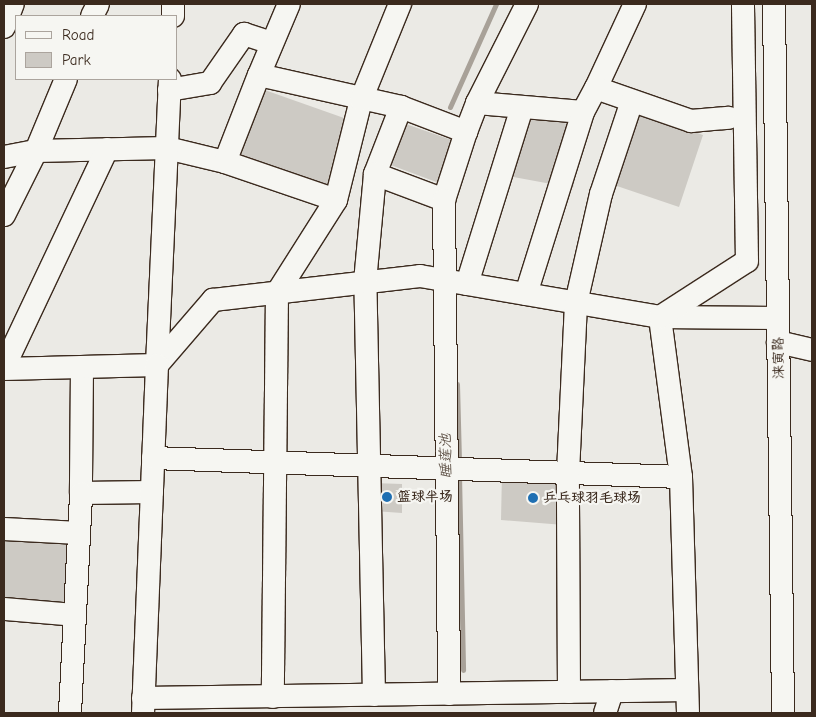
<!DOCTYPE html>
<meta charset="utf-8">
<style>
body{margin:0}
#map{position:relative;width:816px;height:717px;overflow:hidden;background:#ebeae5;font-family:"Comic Neue","LXGW WenKai TC",sans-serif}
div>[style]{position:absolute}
.green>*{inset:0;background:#cdcac4}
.stream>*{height:5px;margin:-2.5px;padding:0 2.5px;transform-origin:2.5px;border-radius:2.5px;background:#a8a198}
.roads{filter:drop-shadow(1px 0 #3b2a1e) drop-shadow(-1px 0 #3b2a1e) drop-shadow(0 1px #3b2a1e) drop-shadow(0 -1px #3b2a1e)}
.minor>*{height:22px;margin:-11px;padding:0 11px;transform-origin:11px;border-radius:11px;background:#f6f6f2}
.dots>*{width:14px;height:14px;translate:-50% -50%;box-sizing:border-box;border:2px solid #f6f6f2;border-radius:50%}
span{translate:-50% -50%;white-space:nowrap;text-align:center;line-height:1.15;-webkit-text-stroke:4.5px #f6f6f2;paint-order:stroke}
.street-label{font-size:14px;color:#3b2a1e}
.poi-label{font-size:14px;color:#3b2a1e;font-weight:700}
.left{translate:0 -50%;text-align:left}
.water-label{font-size:15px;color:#615449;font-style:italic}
.frame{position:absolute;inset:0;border:5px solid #3b2a1e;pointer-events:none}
.legend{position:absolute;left:15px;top:15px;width:162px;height:65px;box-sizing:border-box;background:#f6f6f2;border:1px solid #aba49d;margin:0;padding:6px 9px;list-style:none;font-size:15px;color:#3b2a1e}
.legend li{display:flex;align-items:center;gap:10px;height:25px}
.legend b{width:25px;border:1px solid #aba49d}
</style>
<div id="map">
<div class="green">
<div style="clip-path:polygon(259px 88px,361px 124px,338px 190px,236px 154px)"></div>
<div style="clip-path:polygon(638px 113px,703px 135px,679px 207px,614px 185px)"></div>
<div style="clip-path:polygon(520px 115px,585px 127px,573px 188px,508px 176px)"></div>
<div style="clip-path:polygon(403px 123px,463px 144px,447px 186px,388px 164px)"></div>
<div style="clip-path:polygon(502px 473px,565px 476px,564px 525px,501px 520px)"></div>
<div style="clip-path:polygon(373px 483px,402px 484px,402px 513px,374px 511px)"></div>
<div style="clip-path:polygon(4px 538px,69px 543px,64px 604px,4px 600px)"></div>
</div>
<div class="stream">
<div style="left:450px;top:107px;width:113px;rotate:-65.9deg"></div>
<div style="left:457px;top:384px;width:79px;rotate:88.5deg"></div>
<div style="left:459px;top:474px;width:196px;rotate:88.8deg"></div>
</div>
<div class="roads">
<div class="minor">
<div style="left:774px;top:4px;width:709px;rotate:89.27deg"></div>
<div style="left:92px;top:16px;width:13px;rotate:-63deg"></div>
<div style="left:173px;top:16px;width:12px;rotate:-90deg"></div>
<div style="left:4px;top:27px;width:25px;rotate:-69deg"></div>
<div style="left:259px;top:75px;width:77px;rotate:-67.1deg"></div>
<div style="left:596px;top:88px;width:93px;rotate:-65.1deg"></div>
<div style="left:169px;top:90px;width:42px;rotate:-9.7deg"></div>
<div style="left:210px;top:83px;width:60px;rotate:-55.2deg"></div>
<div style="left:244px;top:34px;width:29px;rotate:18deg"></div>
<div style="left:477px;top:103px;width:111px;rotate:-63.2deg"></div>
<div style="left:4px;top:157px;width:33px;rotate:-11deg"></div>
<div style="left:36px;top:151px;width:131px;rotate:-1.3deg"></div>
<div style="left:167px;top:148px;width:60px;rotate:13.6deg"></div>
<div style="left:225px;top:162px;width:93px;rotate:-68.7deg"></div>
<div style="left:259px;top:75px;width:146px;rotate:12.7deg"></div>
<div style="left:401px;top:107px;width:70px;rotate:21deg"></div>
<div style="left:466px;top:132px;width:31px;rotate:-69deg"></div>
<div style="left:477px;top:103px;width:106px;rotate:4.9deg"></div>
<div style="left:583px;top:112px;width:27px;rotate:-62deg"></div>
<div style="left:596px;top:88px;width:101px;rotate:19.2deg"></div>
<div style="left:691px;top:121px;width:38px;rotate:-5deg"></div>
<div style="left:225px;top:162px;width:117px;rotate:18.9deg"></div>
<div style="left:336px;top:200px;width:110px;rotate:122.4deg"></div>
<div style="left:277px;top:293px;width:404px;rotate:90.6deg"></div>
<div style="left:375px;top:174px;width:72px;rotate:-68.8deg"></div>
<div style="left:336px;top:200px;width:103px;rotate:-76deg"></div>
<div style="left:361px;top:100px;width:104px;rotate:-67.9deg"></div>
<div style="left:444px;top:200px;width:71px;rotate:-72.1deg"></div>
<div style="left:4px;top:215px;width:72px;rotate:-63.4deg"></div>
<div style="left:36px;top:151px;width:78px;rotate:-67.4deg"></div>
<div style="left:467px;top:284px;width:185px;rotate:-72.7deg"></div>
<div style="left:526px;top:294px;width:191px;rotate:-72.6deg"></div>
<div style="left:778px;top:342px;width:35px;rotate:13deg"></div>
<div style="left:157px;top:365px;width:86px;rotate:-49.3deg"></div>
<div style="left:213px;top:300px;width:208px;rotate:-6.6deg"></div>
<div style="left:420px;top:276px;width:243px;rotate:9.7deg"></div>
<div style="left:660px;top:317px;width:118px;rotate:0.5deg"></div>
<div style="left:157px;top:365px;width:286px;rotate:-87.4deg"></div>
<div style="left:4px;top:367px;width:241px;rotate:-64.7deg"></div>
<div style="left:82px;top:367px;width:126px;rotate:90.5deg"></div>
<div style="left:81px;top:493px;width:71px;rotate:-0.8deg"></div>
<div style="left:4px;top:369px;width:153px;rotate:-1.5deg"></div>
<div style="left:157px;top:365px;width:348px;rotate:92.3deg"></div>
<div style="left:153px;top:458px;width:528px;rotate:2.06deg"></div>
<div style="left:4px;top:529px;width:75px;rotate:3.1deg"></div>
<div style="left:4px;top:609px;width:71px;rotate:4.8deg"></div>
<div style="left:569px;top:692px;width:219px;rotate:-90.3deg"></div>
<div style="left:568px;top:473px;width:170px;rotate:-87.3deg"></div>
<div style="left:576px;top:303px;width:112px;rotate:-77.1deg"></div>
<div style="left:601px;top:194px;width:98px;rotate:-71.6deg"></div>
<div style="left:374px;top:695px;width:413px;rotate:-91.2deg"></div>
<div style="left:365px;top:282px;width:108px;rotate:-84.7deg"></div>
<div style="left:375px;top:174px;width:74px;rotate:20.6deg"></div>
<div style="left:444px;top:200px;width:494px;rotate:89.4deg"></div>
<div style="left:143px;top:698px;width:544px;rotate:-0.84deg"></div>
<div style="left:70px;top:713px;width:220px;rotate:-87.1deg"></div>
<div style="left:605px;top:713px;width:23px;rotate:-72deg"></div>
<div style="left:688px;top:713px;width:236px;rotate:-91.7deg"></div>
<div style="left:681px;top:477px;width:161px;rotate:-97.5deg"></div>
<div style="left:660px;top:317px;width:103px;rotate:-32.8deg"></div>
<div style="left:747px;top:261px;width:257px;rotate:-90.9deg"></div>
</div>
</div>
<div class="dots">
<div style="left:387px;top:497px;background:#1f6fb2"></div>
<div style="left:533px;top:498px;background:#1f6fb2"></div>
</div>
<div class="street-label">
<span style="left:779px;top:358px;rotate:-91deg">涞寅路</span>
</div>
<div class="poi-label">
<span class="left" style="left:397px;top:497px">篮球半场</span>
<span class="left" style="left:543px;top:498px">乒乓球羽毛球场</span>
</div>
<div class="water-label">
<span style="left:446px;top:456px;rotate:-91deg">睡莲池</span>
</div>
<div class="frame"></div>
<ul class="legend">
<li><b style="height:6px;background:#f6f6f2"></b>Road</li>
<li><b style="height:14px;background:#cdcac4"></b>Park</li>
</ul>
</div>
